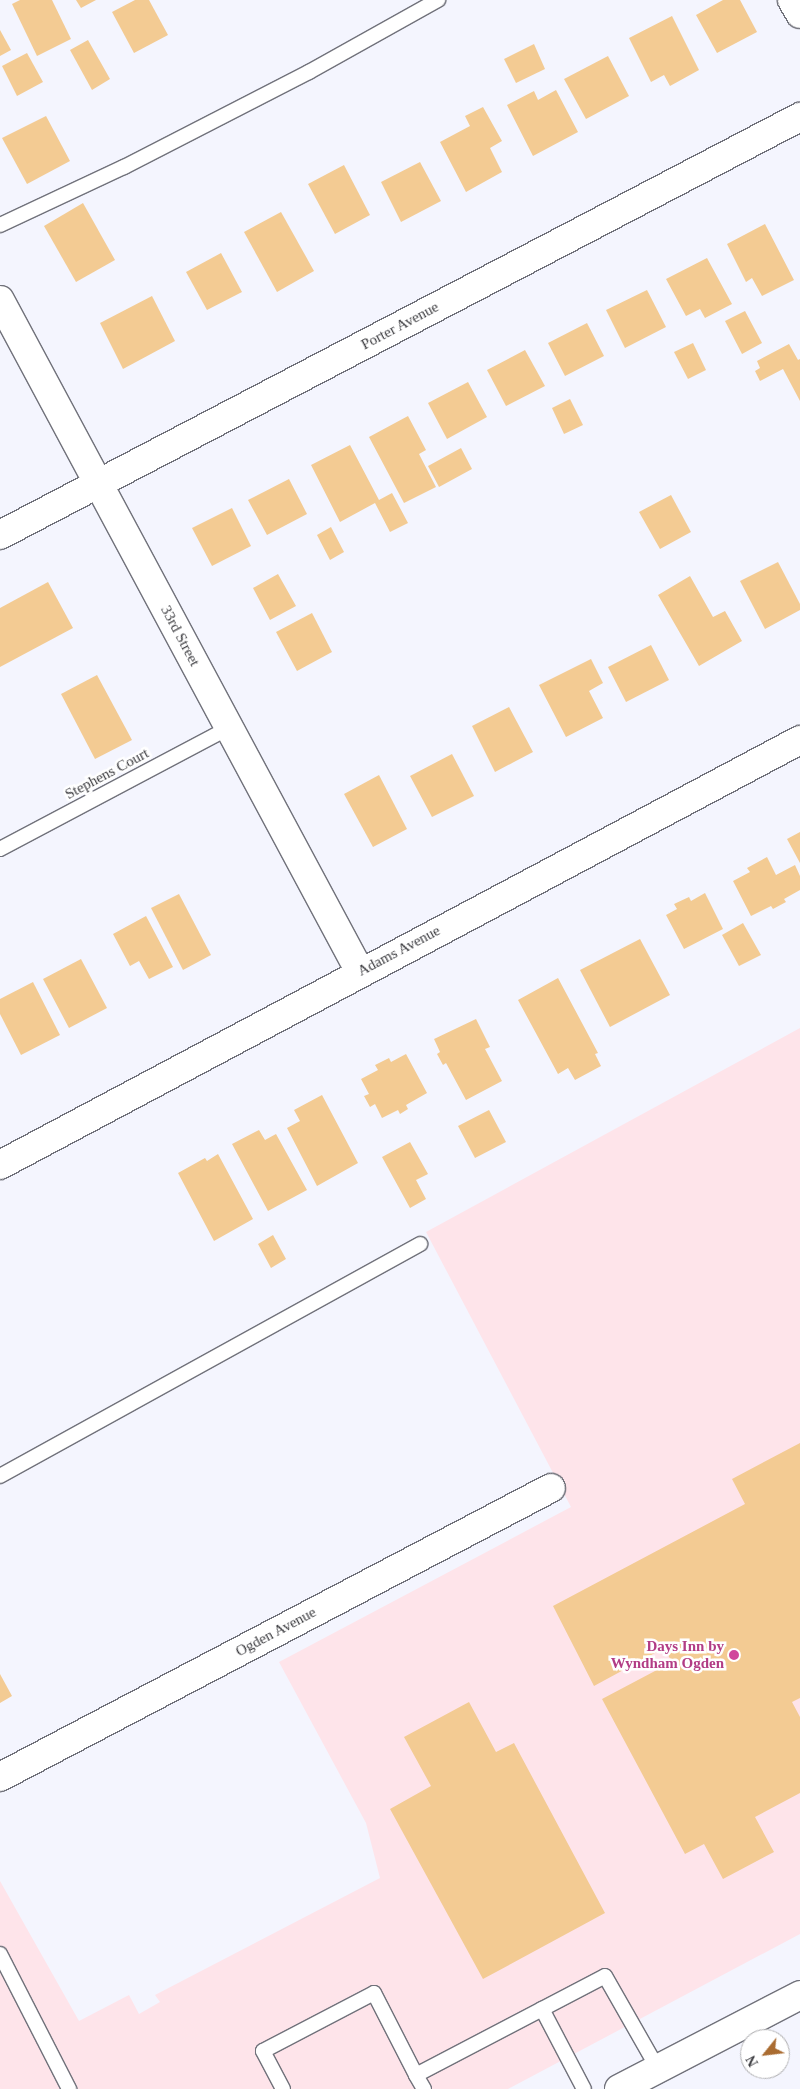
<!DOCTYPE html>
<style>
body{margin:0}
#map{position:relative;width:800px;height:2089px;overflow:hidden;background:#f4f5fe;font-family:"Times New Roman",serif}
div>[style]{position:absolute}
.commercial>*{inset:0;background:#fee4ea}
.building>*{inset:0;background:#f3cb93}
.roads{filter:drop-shadow(1px 0 #71727b) drop-shadow(-1px 0 #71727b) drop-shadow(0 1px #71727b) drop-shadow(0 -1px #71727b)}
.service>*{height:14px;margin:-7px;padding:0 7px;transform-origin:7px;border-radius:7px;background:#fff}
.minor>*{height:28px;margin:-14px;padding:0 14px;transform-origin:14px;border-radius:14px;background:#fff}
.primary>*{height:28px;margin:-14px;padding:0 14px;transform-origin:14px;border-radius:14px;background:#fff}
.dots>*{width:14px;height:14px;translate:-50% -50%;box-sizing:border-box;border:2px solid #fff;border-radius:50%}
span{translate:-50% -50%;white-space:nowrap;text-align:center;line-height:1.15;-webkit-text-stroke:5px #fff;paint-order:stroke}
.street-label{font-size:15px;color:#3a3a3e}
.hotel-label{font-size:15px;color:#b23c85;font-weight:700}
.right{translate:-100% -50%;text-align:right}
.north{position:absolute;left:740px;top:2029px;width:50px;height:50px;box-sizing:border-box;background:#fff;border:1px solid #b0b0b2;border-radius:50%;rotate:241deg;font-size:14px;font-weight:700;line-height:20px;text-align:center;color:#3a3a3e}
.north::after{content:'';display:block;margin:auto;width:18px;height:22px;background:#aa6c31;clip-path:polygon(50% 0,100% 100%,50% 72%,0 100%)}
</style>
<div id="map">
<div class="commercial">
<div style="clip-path:polygon(800px 1028px,800px 1934px,508px 2089px,0 2089px,0 1881px,79px 2021px,129px 1995px,139px 2014px,160px 2002px,155px 1995px,380px 1878px,366px 1823px,279px 1662px,571px 1507px,426px 1232px)"></div>
</div>
<div class="building">
<div style="clip-path:polygon(20px 0,52px 0,71px 39px,37px 56px,12px 4px)"></div>
<div style="clip-path:polygon(76px 0,96px 0,81px 8px)"></div>
<div style="clip-path:polygon(135px 0,149px 0,168px 35px,134px 53px,112px 12px)"></div>
<div style="clip-path:polygon(723px 0,740px 0,757px 32px,717px 53px,696px 15px)"></div>
<div style="clip-path:polygon(672px 16px,699px 70px,670px 86px,664px 75px,651px 82px,629px 38px)"></div>
<div style="clip-path:polygon(0 30px,11px 50px,0 56px)"></div>
<div style="clip-path:polygon(88px 40px,110px 79px,92px 90px,70px 50px)"></div>
<div style="clip-path:polygon(534px 44px,545px 69px,516px 83px,504px 59px)"></div>
<div style="clip-path:polygon(27px 53px,43px 82px,17px 96px,2px 66px)"></div>
<div style="clip-path:polygon(608px 56px,629px 96px,586px 119px,564px 79px)"></div>
<div style="clip-path:polygon(556px 90px,578px 132px,533px 156px,507px 105px,534px 91px,538px 100px)"></div>
<div style="clip-path:polygon(483px 107px,502px 141px,490px 148px,502px 172px,466px 192px,440px 142px,470px 126px,465px 116px)"></div>
<div style="clip-path:polygon(46px 116px,70px 161px,27px 184px,2px 138px)"></div>
<div style="clip-path:polygon(420px 162px,441px 201px,401px 222px,381px 182px)"></div>
<div style="clip-path:polygon(344px 165px,370px 215px,335px 234px,308px 184px)"></div>
<div style="clip-path:polygon(83px 203px,115px 260px,76px 282px,44px 226px)"></div>
<div style="clip-path:polygon(281px 212px,314px 271px,277px 292px,244px 232px)"></div>
<div style="clip-path:polygon(765px 224px,794px 280px,762px 296px,752px 278px,746px 282px,727px 244px)"></div>
<div style="clip-path:polygon(221px 253px,242px 292px,207px 310px,186px 272px)"></div>
<div style="clip-path:polygon(707px 258px,732px 304px,705px 318px,700px 309px,686px 316px,666px 279px)"></div>
<div style="clip-path:polygon(647px 290px,666px 327px,625px 348px,606px 310px)"></div>
<div style="clip-path:polygon(152px 296px,175px 341px,123px 369px,100px 323px)"></div>
<div style="clip-path:polygon(745px 311px,762px 343px,742px 354px,725px 321px)"></div>
<div style="clip-path:polygon(587px 323px,604px 356px,565px 376px,548px 343px)"></div>
<div style="clip-path:polygon(693px 343px,706px 370px,688px 379px,674px 352px)"></div>
<div style="clip-path:polygon(789px 344px,798px 360px,800px 359px,800px 401px,783px 369px,760px 381px,755px 371px,760px 368px,757px 361px)"></div>
<div style="clip-path:polygon(525px 350px,545px 386px,506px 406px,487px 370px)"></div>
<div style="clip-path:polygon(468px 382px,487px 417px,447px 439px,428px 403px)"></div>
<div style="clip-path:polygon(570px 399px,583px 425px,564px 434px,552px 408px)"></div>
<div style="clip-path:polygon(408px 416px,426px 450px,419px 454px,436px 487px,404px 503px,369px 437px)"></div>
<div style="clip-path:polygon(350px 445px,379px 500px,392px 493px,408px 523px,390px 532px,375px 503px,340px 522px,311px 465px)"></div>
<div style="clip-path:polygon(461px 448px,472px 469px,439px 487px,428px 466px)"></div>
<div style="clip-path:polygon(289px 479px,307px 514px,267px 535px,248px 500px)"></div>
<div style="clip-path:polygon(671px 495px,691px 532px,660px 549px,639px 512px)"></div>
<div style="clip-path:polygon(232px 508px,251px 546px,212px 566px,192px 528px)"></div>
<div style="clip-path:polygon(331px 527px,344px 552px,330px 560px,317px 535px)"></div>
<div style="clip-path:polygon(778px 562px,800px 604px,800px 610px,765px 629px,740px 581px)"></div>
<div style="clip-path:polygon(278px 574px,296px 606px,270px 620px,253px 588px)"></div>
<div style="clip-path:polygon(690px 576px,713px 617px,725px 611px,742px 641px,699px 666px,658px 595px)"></div>
<div style="clip-path:polygon(48px 582px,73px 628px,0 667px,0 608px)"></div>
<div style="clip-path:polygon(312px 613px,332px 652px,297px 671px,276px 632px)"></div>
<div style="clip-path:polygon(651px 645px,669px 680px,626px 702px,608px 667px)"></div>
<div style="clip-path:polygon(591px 659px,603px 683px,589px 691px,603px 718px,566px 737px,539px 685px)"></div>
<div style="clip-path:polygon(97px 675px,132px 740px,95px 759px,61px 694px)"></div>
<div style="clip-path:polygon(509px 707px,533px 752px,495px 772px,472px 726px)"></div>
<div style="clip-path:polygon(452px 754px,474px 796px,432px 817px,410px 776px)"></div>
<div style="clip-path:polygon(379px 775px,407px 829px,373px 847px,344px 794px)"></div>
<div style="clip-path:polygon(800px 832px,800px 863px,787px 839px)"></div>
<div style="clip-path:polygon(767px 857px,776px 875px,795px 865px,800px 876px,800px 890px,784px 899px,786px 902px,773px 909px,771px 906px,751px 916px,733px 881px,750px 872px,747px 868px)"></div>
<div style="clip-path:polygon(705px 893px,723px 929px,684px 949px,666px 915px,677px 909px,674px 904px,689px 897px,691px 901px)"></div>
<div style="clip-path:polygon(179px 894px,211px 955px,183px 970px,151px 908px)"></div>
<div style="clip-path:polygon(146px 916px,173px 967px,149px 979px,139px 961px,130px 966px,113px 934px)"></div>
<div style="clip-path:polygon(743px 923px,761px 955px,739px 966px,722px 935px)"></div>
<div style="clip-path:polygon(640px 939px,670px 995px,610px 1027px,580px 970px)"></div>
<div style="clip-path:polygon(81px 959px,107px 1008px,69px 1028px,43px 979px)"></div>
<div style="clip-path:polygon(558px 978px,598px 1053px,595px 1054px,601px 1066px,575px 1080px,568px 1068px,558px 1074px,518px 1000px)"></div>
<div style="clip-path:polygon(33px 982px,60px 1035px,21px 1055px,0 1014px,0 999px)"></div>
<div style="clip-path:polygon(476px 1019px,490px 1047px,485px 1049px,502px 1081px,466px 1100px,446px 1063px,443px 1065px,437px 1054px,440px 1052px,434px 1039px)"></div>
<div style="clip-path:polygon(406px 1054px,427px 1093px,406px 1105px,408px 1109px,400px 1114px,398px 1110px,382px 1118px,375px 1104px,370px 1107px,364px 1096px,369px 1094px,361px 1079px,378px 1070px,375px 1065px,389px 1058px,391px 1062px)"></div>
<div style="clip-path:polygon(322px 1095px,358px 1163px,317px 1186px,287px 1128px,300px 1121px,294px 1110px)"></div>
<div style="clip-path:polygon(489px 1110px,506px 1142px,475px 1158px,458px 1126px)"></div>
<div style="clip-path:polygon(259px 1130px,265px 1140px,276px 1134px,307px 1190px,268px 1211px,232px 1144px)"></div>
<div style="clip-path:polygon(410px 1142px,428px 1174px,416px 1180px,426px 1199px,410px 1208px,382px 1157px)"></div>
<div style="clip-path:polygon(218px 1154px,253px 1219px,214px 1241px,178px 1173px,205px 1158px,207px 1161px)"></div>
<div style="clip-path:polygon(273px 1235px,286px 1259px,271px 1268px,258px 1244px)"></div>
<div style="clip-path:polygon(800px 1443px,800px 1698px,792px 1702px,800px 1717px,800px 1793px,755px 1817px,774px 1852px,723px 1879px,704px 1844px,685px 1854px,602px 1699px,672px 1662px,664px 1648px,594px 1686px,553px 1606px,745px 1504px,732px 1479px)"></div>
<div style="clip-path:polygon(0 1674px,12px 1696px,0 1703px)"></div>
<div style="clip-path:polygon(469px 1702px,496px 1752px,514px 1743px,605px 1913px,483px 1979px,390px 1809px,431px 1786px,404px 1737px)"></div>
</div>
<div class="roads">
<div class="service">
<div style="left:0;top:225px;width:137px;rotate:-25.1deg"></div>
<div style="left:124px;top:167px;width:208px;rotate:-27.2deg"></div>
<div style="left:309px;top:72px;width:148px;rotate:-29.2deg"></div>
<div style="left:0;top:849px;width:260px;rotate:-27.9deg"></div>
<div style="left:0;top:1476px;width:480px;rotate:-28.9deg"></div>
<div style="left:0;top:1954px;width:152px;rotate:62.9deg"></div>
<div style="left:542px;top:2009px;width:90px;rotate:62.3deg"></div>
<div style="left:283px;top:2089px;width:43px;rotate:-117.8deg"></div>
<div style="left:263px;top:2051px;width:125px;rotate:-27.6deg"></div>
<div style="left:374px;top:1993px;width:92px;rotate:62.9deg"></div>
<div style="left:424px;top:2089px;width:16px;rotate:-120deg"></div>
<div style="left:416px;top:2075px;width:213px;rotate:-27.6deg"></div>
<div style="left:605px;top:1976px;width:107px;rotate:60.3deg"></div>
</div>
<div class="minor">
<div style="left:792px;top:0;width:16px;rotate:60deg"></div>
<div style="left:0;top:300px;width:762px;rotate:61.82deg"></div>
<div style="left:0;top:535px;width:903px;rotate:-27.59deg"></div>
<div style="left:0;top:1165px;width:906px;rotate:-27.98deg"></div>
<div style="left:0;top:1777px;width:622px;rotate:-27.68deg"></div>
</div>
<div class="primary">
<div style="left:619px;top:2089px;width:204px;rotate:-27.4deg"></div>
</div>
</div>
<div class="dots">
<div style="left:734px;top:1655px;background:#d1479c"></div>
</div>
<div class="street-label">
<span style="left:400px;top:326px;rotate:-28deg">Porter Avenue</span>
<span style="left:180px;top:636px;rotate:62deg">33rd Street</span>
<span style="left:107px;top:774px;rotate:-28deg">Stephens Court</span>
<span style="left:399px;top:951px;rotate:-28deg">Adams Avenue</span>
<span style="left:276px;top:1632px;rotate:-28deg">Ogden Avenue</span>
</div>
<div class="hotel-label">
<span class="right" style="left:724px;top:1655px">Days Inn by<br>Wyndham Ogden</span>
</div>
<div class="north">N</div>
</div>
